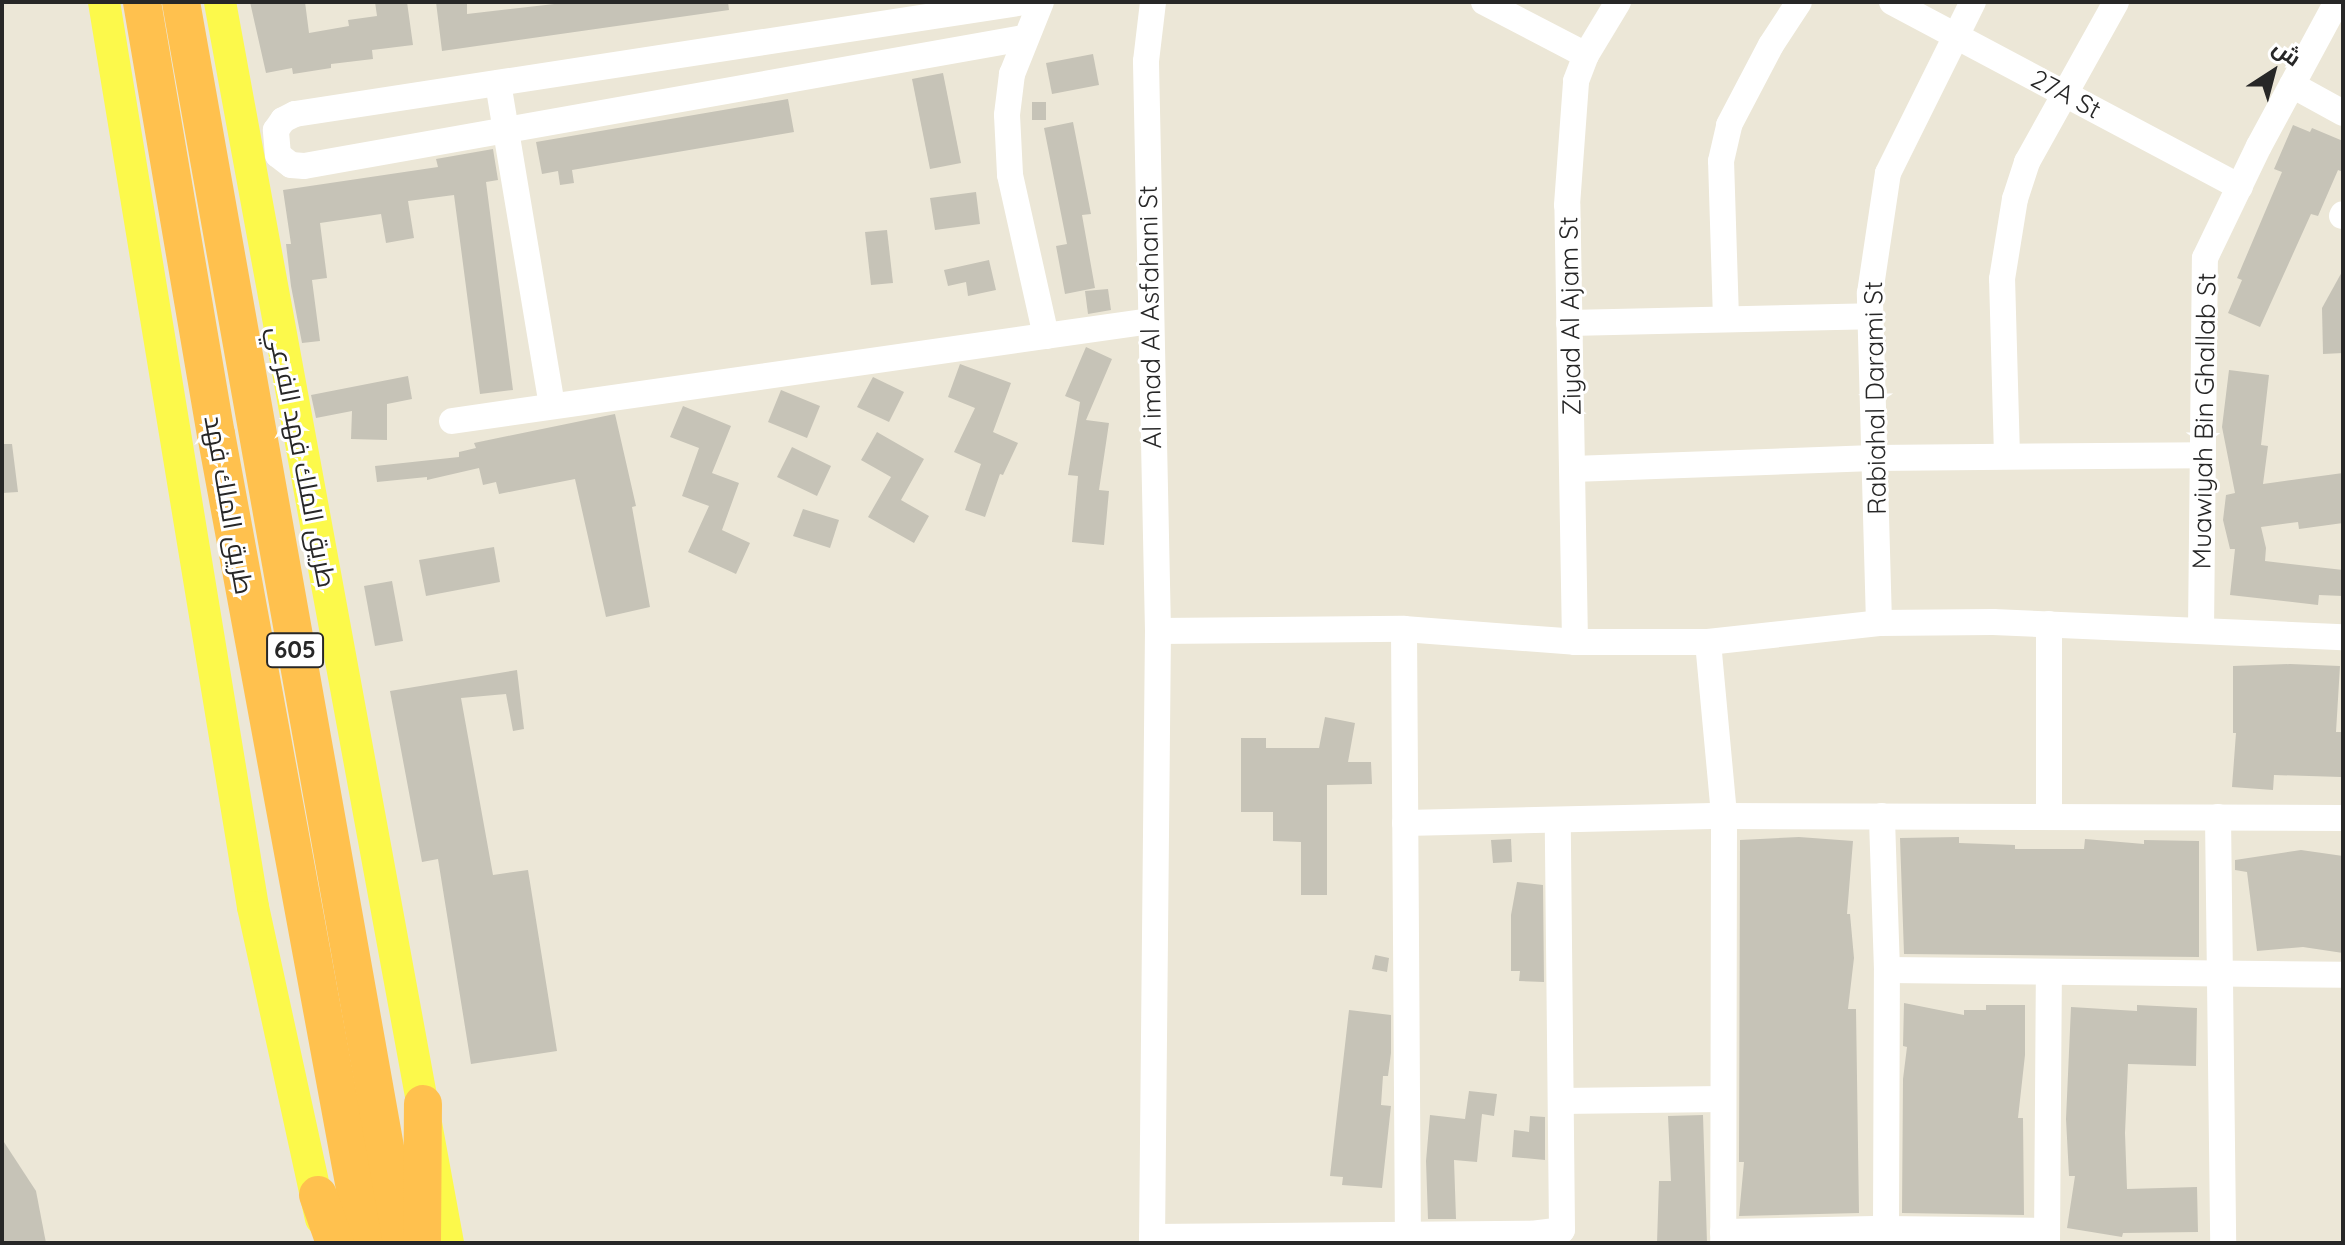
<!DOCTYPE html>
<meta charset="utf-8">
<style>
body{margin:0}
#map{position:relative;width:2345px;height:1245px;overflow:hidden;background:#ece7d7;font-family:Quicksand,Cairo,sans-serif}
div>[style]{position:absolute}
.building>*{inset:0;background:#c6c3b7}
.minor>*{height:26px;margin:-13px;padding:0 13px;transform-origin:13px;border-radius:13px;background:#fff}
.major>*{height:32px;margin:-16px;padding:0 16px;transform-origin:16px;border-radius:16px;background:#fcf94b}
.highway>*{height:38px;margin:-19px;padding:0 19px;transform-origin:19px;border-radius:19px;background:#ffc14e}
span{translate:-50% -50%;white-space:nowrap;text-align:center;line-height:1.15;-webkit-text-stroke:6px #fff;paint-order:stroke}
.shield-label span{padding:2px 6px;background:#fff;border:2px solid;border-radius:6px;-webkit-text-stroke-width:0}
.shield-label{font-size:24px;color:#272727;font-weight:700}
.street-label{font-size:26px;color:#272727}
.frame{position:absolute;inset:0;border:4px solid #272727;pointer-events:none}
.north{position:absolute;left:2233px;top:32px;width:80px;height:80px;-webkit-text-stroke:6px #fff;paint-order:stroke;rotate:36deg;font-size:22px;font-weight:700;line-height:32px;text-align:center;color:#272727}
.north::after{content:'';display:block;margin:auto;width:28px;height:36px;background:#272727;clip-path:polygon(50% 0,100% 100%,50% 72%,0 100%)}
</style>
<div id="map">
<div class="building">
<div style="clip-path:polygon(250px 2px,305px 2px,309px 33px,349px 26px,348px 20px,377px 16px,375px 2px,407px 2px,413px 45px,372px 50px,373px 59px,331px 64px,331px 68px,293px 74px,292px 68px,266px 73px)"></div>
<div style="clip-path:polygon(436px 2px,467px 2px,467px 14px,572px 2px,728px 2px,729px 10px,442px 51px)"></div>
<div style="clip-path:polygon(1093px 54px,1099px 85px,1052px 94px,1046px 63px)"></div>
<div style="clip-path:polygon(943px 73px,961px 163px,930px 169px,912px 79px)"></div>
<div style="clip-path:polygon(788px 99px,794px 132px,572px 170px,574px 183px,560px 185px,558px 171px,542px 174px,536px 142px)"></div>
<div style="clip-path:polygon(1032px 102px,1046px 102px,1046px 120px,1032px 120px)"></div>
<div style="clip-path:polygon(1073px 122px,1091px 214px,1082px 215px,1095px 288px,1065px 294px,1056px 246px,1067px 244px,1044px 128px)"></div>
<div style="clip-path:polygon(2293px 125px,2310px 132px,2312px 128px,2343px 141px,2343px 172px,2338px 170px,2318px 216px,2311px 214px,2260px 327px,2228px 313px,2242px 280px,2237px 278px,2282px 172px,2274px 169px)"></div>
<div style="clip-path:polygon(493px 149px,498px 180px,486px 182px,513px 390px,480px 394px,454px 195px,408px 201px,414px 238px,386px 243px,381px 214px,320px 223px,327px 278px,312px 280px,320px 341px,302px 343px,291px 286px,286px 244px,291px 244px,283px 190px,438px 167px,436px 159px)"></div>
<div style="clip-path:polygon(976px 192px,980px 224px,935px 230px,930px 198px)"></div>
<div style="clip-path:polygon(887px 230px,893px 283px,871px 285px,865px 232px)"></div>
<div style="clip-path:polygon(989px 260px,996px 290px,968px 296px,966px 282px,948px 286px,944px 270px)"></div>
<div style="clip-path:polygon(2343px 270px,2343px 353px,2323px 354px,2322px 308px)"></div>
<div style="clip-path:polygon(1108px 289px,1111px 310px,1088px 314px,1085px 291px)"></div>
<div style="clip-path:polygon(1086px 347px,1112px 359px,1086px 420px,1109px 423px,1099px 490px,1109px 491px,1104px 545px,1072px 542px,1078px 476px,1068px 475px,1080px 402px,1065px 396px)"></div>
<div style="clip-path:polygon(960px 364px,1011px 383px,993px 432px,1018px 443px,1003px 475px,1000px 474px,985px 517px,965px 510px,981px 464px,954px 452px,975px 408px,948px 397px)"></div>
<div style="clip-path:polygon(2229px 370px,2269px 375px,2261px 445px,2268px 446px,2263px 484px,2343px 473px,2343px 523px,2299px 529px,2298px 522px,2261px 527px,2266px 548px,2265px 561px,2343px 570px,2343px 596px,2319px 595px,2318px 605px,2230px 595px,2235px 549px,2230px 549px,2223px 520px,2226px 495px,2235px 493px,2222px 427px)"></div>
<div style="clip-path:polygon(408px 376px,412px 399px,387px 404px,387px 440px,351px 439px,352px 411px,316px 418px,311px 395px)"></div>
<div style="clip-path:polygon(873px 377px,904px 392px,889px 422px,857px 407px)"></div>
<div style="clip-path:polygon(781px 390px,820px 406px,807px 438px,768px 422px)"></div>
<div style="clip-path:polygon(683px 406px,731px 426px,712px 473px,739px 483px,722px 530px,750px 543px,736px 574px,688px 552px,709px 506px,682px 496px,699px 448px,670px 437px)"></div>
<div style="clip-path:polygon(615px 414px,636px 506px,632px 507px,650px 607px,606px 617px,575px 479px,499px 494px,496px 482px,483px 485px,479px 468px,427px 480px,427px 477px,377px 482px,375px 466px,459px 457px,459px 452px,476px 448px,474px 443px)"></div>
<div style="clip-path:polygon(877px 432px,924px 459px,901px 500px,929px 516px,914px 543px,868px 517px,891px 477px,861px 460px)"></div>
<div style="clip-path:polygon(2px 444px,12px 444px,18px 492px,2px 493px)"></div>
<div style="clip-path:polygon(792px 447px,831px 466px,817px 496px,777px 477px)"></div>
<div style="clip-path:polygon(803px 509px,839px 520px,830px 548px,793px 536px)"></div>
<div style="clip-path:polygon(494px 547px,500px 582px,426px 596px,419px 560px)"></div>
<div style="clip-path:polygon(392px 581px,403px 641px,375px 646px,364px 586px)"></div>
<div style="clip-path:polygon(2290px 664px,2340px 666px,2336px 732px,2342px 732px,2341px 777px,2274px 775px,2273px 790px,2232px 787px,2236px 733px,2233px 733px,2233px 666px)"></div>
<div style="clip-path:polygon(517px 670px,524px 729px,513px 731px,506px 694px,461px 698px,493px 875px,528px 870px,557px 1051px,471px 1064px,438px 859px,422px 862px,390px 691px)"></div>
<div style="clip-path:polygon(1325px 717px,1355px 723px,1348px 762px,1371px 762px,1372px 784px,1327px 785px,1327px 895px,1301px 895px,1301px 842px,1273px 841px,1273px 812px,1241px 812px,1241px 738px,1266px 738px,1266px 748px,1319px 748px)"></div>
<div style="clip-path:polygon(1799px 837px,1853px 841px,1847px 914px,1850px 914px,1854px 958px,1848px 1009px,1856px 1009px,1859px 1213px,1739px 1216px,1744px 1162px,1739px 1162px,1740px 840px)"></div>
<div style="clip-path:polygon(1959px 837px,1959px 843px,2015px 845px,2015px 849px,2084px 849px,2085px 839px,2144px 844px,2144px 840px,2199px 841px,2199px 957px,1904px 954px,1900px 838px)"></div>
<div style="clip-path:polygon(1511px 839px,1512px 862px,1493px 863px,1491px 840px)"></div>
<div style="clip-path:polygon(2301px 850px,2343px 856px,2343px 953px,2303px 947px,2257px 951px,2247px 872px,2235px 870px,2235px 860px)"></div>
<div style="clip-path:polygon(1517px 882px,1543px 885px,1544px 982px,1519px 981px,1520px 971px,1511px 971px,1511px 915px)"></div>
<div style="clip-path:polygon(1375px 955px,1389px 958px,1387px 972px,1372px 969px)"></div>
<div style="clip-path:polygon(1904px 1003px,1964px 1015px,1964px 1010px,1986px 1010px,1986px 1005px,2025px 1005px,2025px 1055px,2018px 1118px,2023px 1118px,2024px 1215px,1902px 1213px,1903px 1079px,1907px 1047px,1903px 1046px)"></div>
<div style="clip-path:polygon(2137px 1005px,2197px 1008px,2196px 1066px,2128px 1064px,2125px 1133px,2127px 1189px,2197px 1187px,2198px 1232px,2123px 1233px,2122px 1237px,2067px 1228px,2075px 1176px,2069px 1176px,2066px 1119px,2071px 1007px,2137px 1011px)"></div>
<div style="clip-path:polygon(1349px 1010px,1391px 1015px,1391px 1053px,1388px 1076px,1383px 1076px,1381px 1105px,1391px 1106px,1382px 1188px,1342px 1185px,1343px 1177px,1330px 1176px)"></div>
<div style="clip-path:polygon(1469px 1091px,1497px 1094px,1494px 1116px,1482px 1114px,1477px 1162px,1454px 1160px,1456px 1219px,1428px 1219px,1426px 1161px,1430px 1115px,1465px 1119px)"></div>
<div style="clip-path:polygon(1703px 1115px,1707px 1243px,1657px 1243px,1659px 1181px,1671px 1181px,1668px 1116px)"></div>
<div style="clip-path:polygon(1530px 1116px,1545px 1117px,1545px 1160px,1512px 1157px,1514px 1130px,1529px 1132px)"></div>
<div style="clip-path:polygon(2px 1139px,36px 1191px,46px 1243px,2px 1243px)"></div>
</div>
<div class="minor">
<div style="left:1041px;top:2px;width:78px;rotate:111.9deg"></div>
<div style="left:1012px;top:74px;width:41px;rotate:97deg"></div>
<div style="left:1007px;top:115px;width:60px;rotate:87.1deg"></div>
<div style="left:1010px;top:175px;width:165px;rotate:77.4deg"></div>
<div style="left:1484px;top:2px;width:115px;rotate:27.5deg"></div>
<div style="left:1892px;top:2px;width:394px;rotate:28deg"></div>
<div style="left:1024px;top:38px;width:731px;rotate:169.92deg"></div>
<div style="left:304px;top:166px;width:13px;rotate:-176deg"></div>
<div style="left:291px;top:165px;width:16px;rotate:-142deg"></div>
<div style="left:278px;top:155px;width:25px;rotate:-95deg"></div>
<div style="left:276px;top:130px;width:12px;rotate:-55deg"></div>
<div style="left:283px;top:120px;width:13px;rotate:-27deg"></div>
<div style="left:295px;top:114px;width:738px;rotate:-8.73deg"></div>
<div style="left:498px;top:83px;width:327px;rotate:80.5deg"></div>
<div style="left:2292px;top:85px;width:58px;rotate:28.8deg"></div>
<div style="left:2342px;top:216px;width:2px;rotate:-63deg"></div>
<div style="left:1726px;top:319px;width:158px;rotate:-91.8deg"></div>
<div style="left:1721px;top:161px;width:37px;rotate:-77deg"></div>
<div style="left:1729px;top:125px;width:90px;rotate:-62.3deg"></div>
<div style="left:1771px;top:45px;width:51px;rotate:-56.9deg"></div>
<div style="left:1569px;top:323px;width:302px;rotate:-1.3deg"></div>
<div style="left:452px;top:421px;width:705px;rotate:-8.15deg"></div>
<div style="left:2007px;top:456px;width:177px;rotate:-91.6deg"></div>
<div style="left:2002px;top:279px;width:81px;rotate:-80.8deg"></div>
<div style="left:2015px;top:199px;width:39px;rotate:-72deg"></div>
<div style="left:2027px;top:162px;width:183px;rotate:-60.9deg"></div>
<div style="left:1573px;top:469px;width:301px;rotate:-2.1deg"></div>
<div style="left:1874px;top:458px;width:329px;rotate:-0.5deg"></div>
<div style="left:1879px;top:623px;width:330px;rotate:-91.6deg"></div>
<div style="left:1870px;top:293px;width:121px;rotate:-81.5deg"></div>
<div style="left:1888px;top:173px;width:191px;rotate:-63.6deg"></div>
<div style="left:2049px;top:624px;width:192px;rotate:90deg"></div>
<div style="left:1404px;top:629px;width:614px;rotate:89.63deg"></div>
<div style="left:1158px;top:631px;width:246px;rotate:-0.5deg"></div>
<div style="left:1404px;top:629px;width:171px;rotate:4.3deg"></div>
<div style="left:1575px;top:642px;width:133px"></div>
<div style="left:1708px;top:642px;width:172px;rotate:-6.3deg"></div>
<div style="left:1879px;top:623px;width:114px;rotate:-0.5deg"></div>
<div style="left:1993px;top:622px;width:350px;rotate:2.5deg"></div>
<div style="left:2201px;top:631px;width:373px;rotate:-89.4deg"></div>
<div style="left:2205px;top:258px;width:124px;rotate:-64.3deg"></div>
<div style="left:2259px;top:146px;width:164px;rotate:-61.6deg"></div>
<div style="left:1575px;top:642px;width:437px;rotate:-91deg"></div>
<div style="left:1567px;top:205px;width:124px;rotate:-85.8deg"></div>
<div style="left:1576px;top:81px;width:28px;rotate:-69deg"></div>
<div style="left:1586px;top:55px;width:62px;rotate:-58.9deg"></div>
<div style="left:1708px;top:642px;width:175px;rotate:84.7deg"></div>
<div style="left:1724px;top:816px;width:427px;rotate:90.1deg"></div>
<div style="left:2218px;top:817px;width:426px;rotate:89.3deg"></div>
<div style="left:1405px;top:823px;width:319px;rotate:-1.3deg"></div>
<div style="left:1724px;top:816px;width:619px;rotate:0.19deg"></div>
<div style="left:1887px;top:970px;width:456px;rotate:0.6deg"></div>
<div style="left:1561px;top:1101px;width:162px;rotate:-0.7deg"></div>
<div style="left:1886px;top:1229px;width:161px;rotate:0.7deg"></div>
<div style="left:1723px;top:1232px;width:163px;rotate:-1.1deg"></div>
<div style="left:1886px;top:1229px;width:259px;rotate:-89.8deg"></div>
<div style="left:1887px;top:970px;width:154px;rotate:-91.9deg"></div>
<div style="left:1152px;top:1237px;width:379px;rotate:-0.5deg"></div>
<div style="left:1531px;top:1234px;width:31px;rotate:-7deg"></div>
<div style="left:1562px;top:1230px;width:409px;rotate:-90.6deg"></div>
<div style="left:1152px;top:1243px;width:612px;rotate:-89.44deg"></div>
<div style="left:1158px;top:631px;width:570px;rotate:-91.21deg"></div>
<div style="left:1146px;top:61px;width:59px;rotate:-83.2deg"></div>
<div style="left:2047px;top:1243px;width:271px;rotate:-89.6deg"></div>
</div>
<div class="major">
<div style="left:104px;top:2px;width:917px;rotate:80.65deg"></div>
<div style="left:253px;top:907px;width:319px;rotate:77.7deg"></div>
<div style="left:220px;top:2px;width:1262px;rotate:79.59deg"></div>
</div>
<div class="highway">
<div style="left:142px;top:2px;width:438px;rotate:80.3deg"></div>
<div style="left:216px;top:434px;width:823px;rotate:79.56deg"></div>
<div style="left:181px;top:2px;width:1261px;rotate:79.9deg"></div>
<div style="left:318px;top:1195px;width:51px;rotate:70.5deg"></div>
<div style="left:422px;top:1243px;width:139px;rotate:-89.6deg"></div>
</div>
<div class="shield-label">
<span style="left:295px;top:650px">605</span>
</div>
<div class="street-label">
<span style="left:2066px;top:94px;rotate:28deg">27A St</span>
<span style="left:1570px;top:316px;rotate:-91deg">Ziyad Al Ajam St</span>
<span style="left:1150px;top:317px;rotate:-91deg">Al imad Al Asfahani St</span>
<span style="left:1875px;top:398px;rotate:-91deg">Rabiahal Darami St</span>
<span style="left:2204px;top:421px;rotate:-89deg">Muawiyah Bin Ghallab St</span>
<span style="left:302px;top:457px;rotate:79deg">طريق الملك فهد الفرعي</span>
<span style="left:229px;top:505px;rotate:80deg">طريق الملك فهد</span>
</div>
<div class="frame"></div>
<div class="north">ش</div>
</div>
